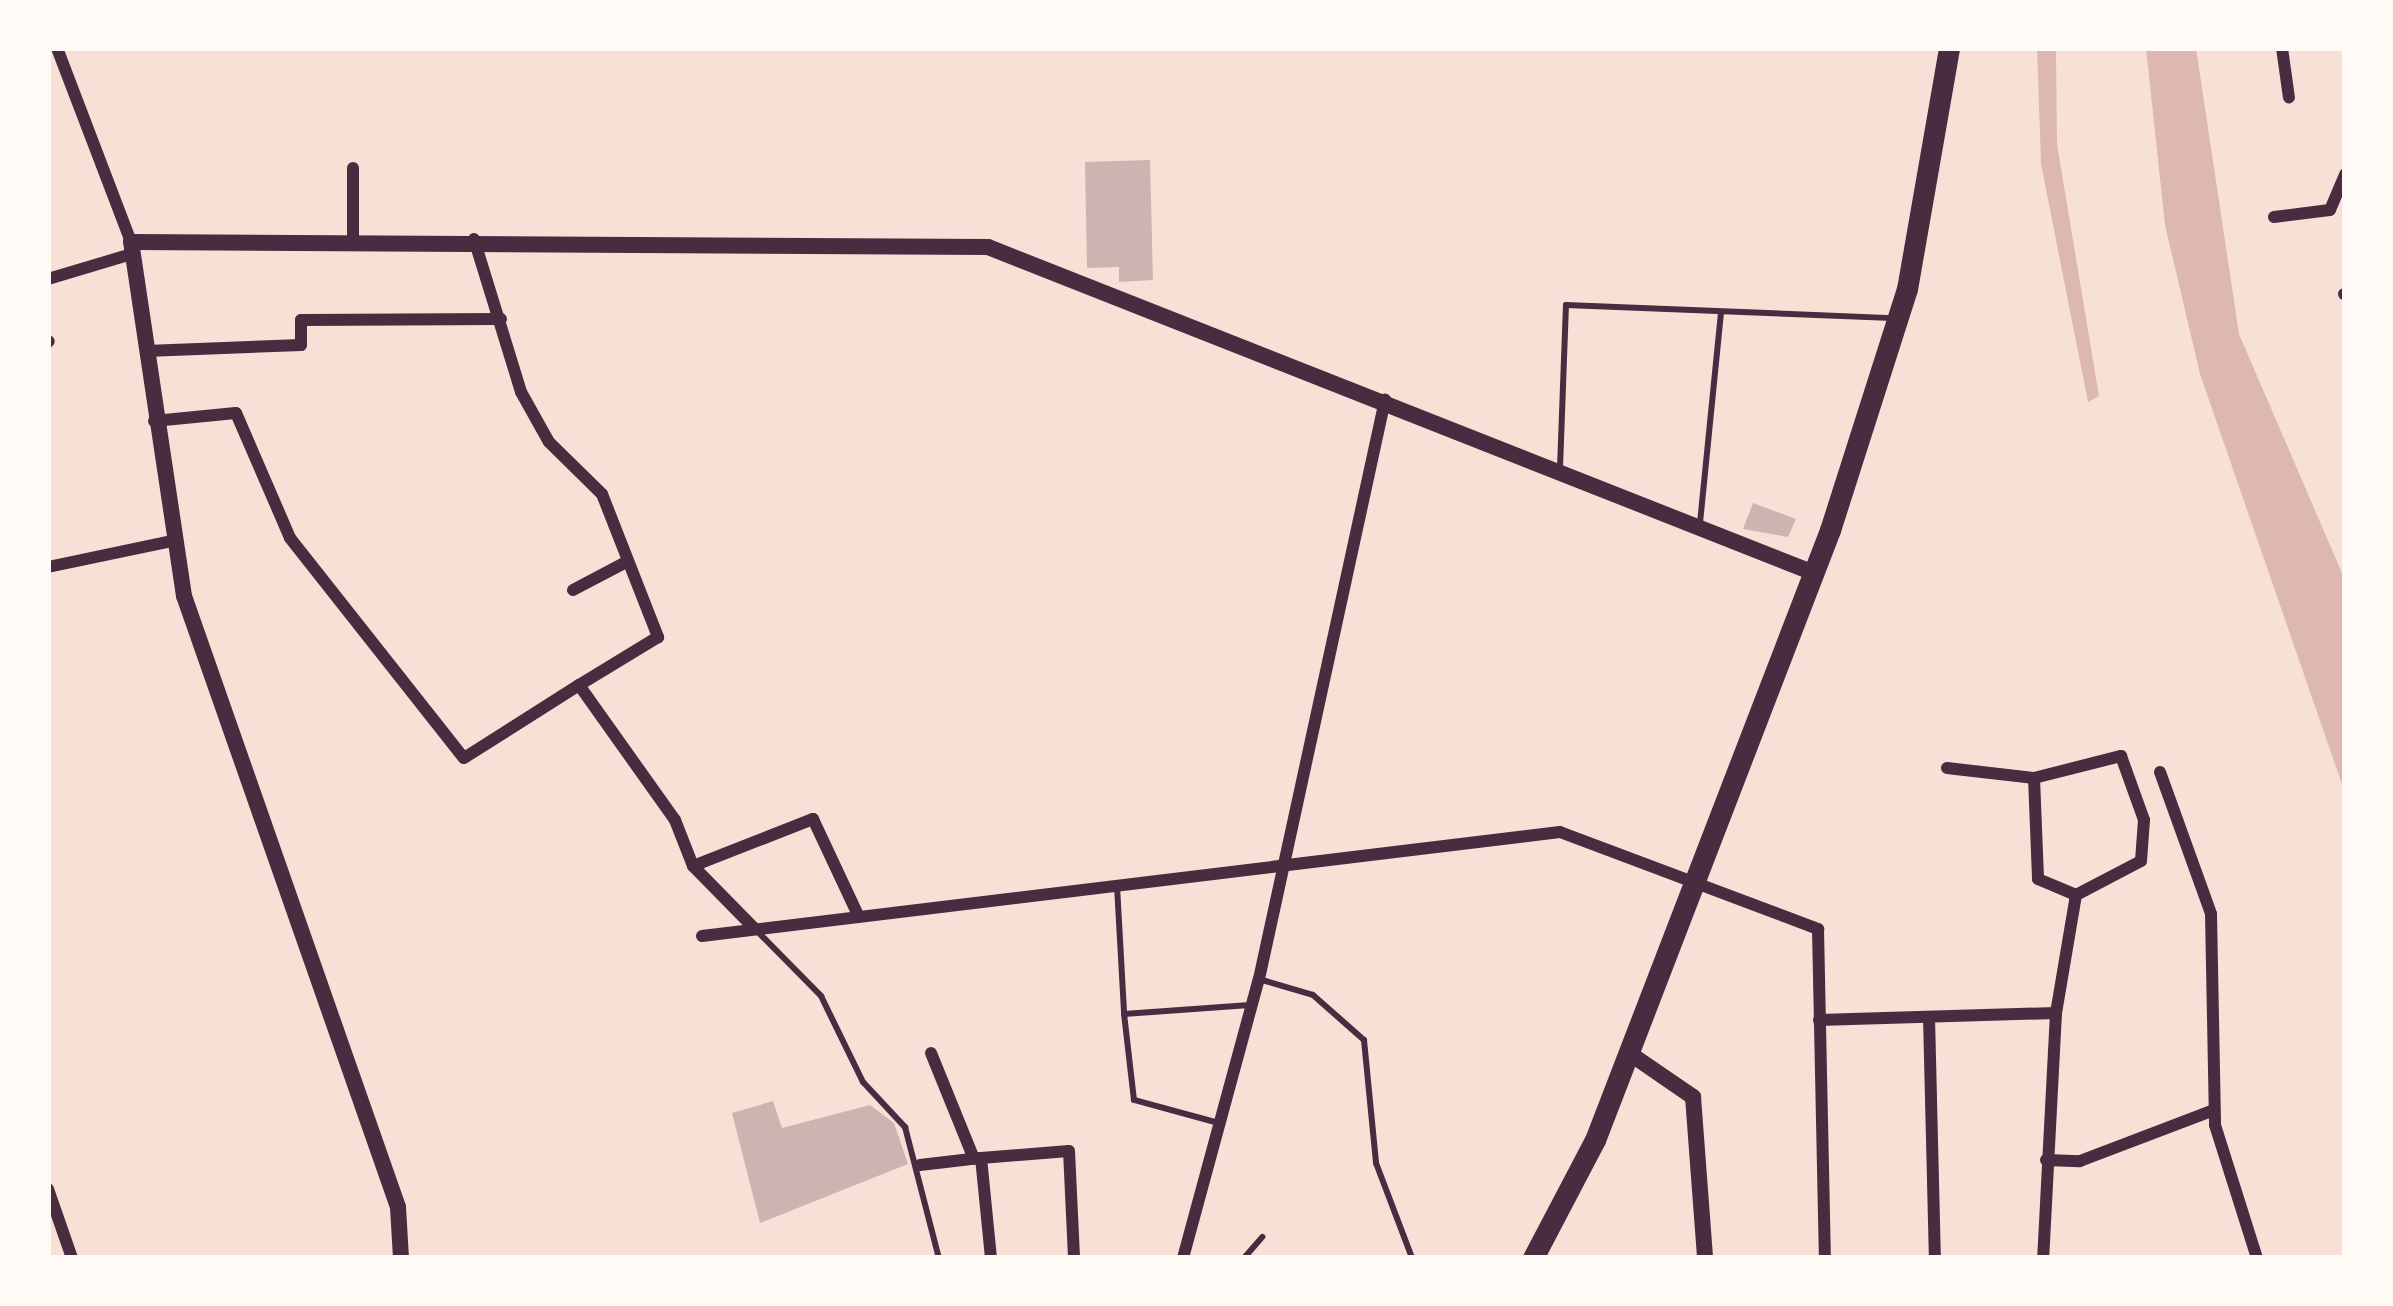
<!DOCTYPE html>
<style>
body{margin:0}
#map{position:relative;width:2393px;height:1306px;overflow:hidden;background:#f7e1d7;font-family:Karla,sans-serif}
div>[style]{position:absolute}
.water>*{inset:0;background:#dcb8b0}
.building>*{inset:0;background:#ccb4b1}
.service>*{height:6px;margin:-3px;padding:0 3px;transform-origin:3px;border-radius:3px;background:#4a2c40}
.minor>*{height:12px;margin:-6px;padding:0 6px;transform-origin:6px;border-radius:6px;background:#4a2c40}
.tertiary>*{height:16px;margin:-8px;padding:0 8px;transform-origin:8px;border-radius:8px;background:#4a2c40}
.trunk>*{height:21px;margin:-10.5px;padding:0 10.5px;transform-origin:10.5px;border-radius:10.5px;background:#4a2c40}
span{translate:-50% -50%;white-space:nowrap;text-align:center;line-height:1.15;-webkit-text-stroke:9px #fffaf5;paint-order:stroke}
.frame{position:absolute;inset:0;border:51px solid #fffaf5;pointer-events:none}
</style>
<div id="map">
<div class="water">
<div style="clip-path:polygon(2037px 48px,2056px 48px,2057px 144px,2099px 396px,2088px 402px,2041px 164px)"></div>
<div style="clip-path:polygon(2146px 48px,2196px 48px,2239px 334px,2345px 580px,2345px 793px,2200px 374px,2165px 225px)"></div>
</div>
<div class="building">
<div style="clip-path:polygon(1150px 160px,1153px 280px,1119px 282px,1119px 267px,1087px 268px,1085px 162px)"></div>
<div style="clip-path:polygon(1753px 503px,1796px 519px,1788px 537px,1743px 529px)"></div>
<div style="clip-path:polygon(773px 1101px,782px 1128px,870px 1105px,894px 1123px,908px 1164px,760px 1223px,732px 1113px)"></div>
</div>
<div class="service">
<div style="left:1560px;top:468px;width:163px;rotate:-87.9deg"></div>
<div style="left:1566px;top:305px;width:327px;rotate:2.3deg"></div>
<div style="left:1700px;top:523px;width:212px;rotate:-84.3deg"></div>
<div style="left:1117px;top:886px;width:127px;rotate:86.8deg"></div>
<div style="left:756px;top:930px;width:93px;rotate:45.4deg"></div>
<div style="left:821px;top:996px;width:96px;rotate:64deg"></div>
<div style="left:863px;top:1082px;width:62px;rotate:47deg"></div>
<div style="left:905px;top:1127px;width:135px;rotate:75.5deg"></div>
<div style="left:1262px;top:980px;width:53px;rotate:16.4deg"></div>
<div style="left:1313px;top:995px;width:68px;rotate:41.4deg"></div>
<div style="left:1364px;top:1040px;width:124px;rotate:84.4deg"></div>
<div style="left:1376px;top:1163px;width:102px;rotate:69.2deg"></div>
<div style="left:1215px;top:1122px;width:84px;rotate:-164.8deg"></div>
<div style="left:1134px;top:1100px;width:87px;rotate:-96.6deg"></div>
<div style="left:1124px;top:1014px;width:126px;rotate:-4.1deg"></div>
<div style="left:1244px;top:1258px;width:28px;rotate:-49deg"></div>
</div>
<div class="minor">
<div style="left:57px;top:48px;width:208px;rotate:69.1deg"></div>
<div style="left:2282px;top:48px;width:50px;rotate:82deg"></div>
<div style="left:353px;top:168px;width:70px;rotate:90deg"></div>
<div style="left:2274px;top:217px;width:56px;rotate:-7.1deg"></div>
<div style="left:2330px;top:210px;width:39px;rotate:-67deg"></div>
<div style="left:474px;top:239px;width:160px;rotate:72.9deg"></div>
<div style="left:521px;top:392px;width:57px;rotate:60.8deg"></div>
<div style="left:549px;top:442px;width:74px;rotate:44.5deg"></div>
<div style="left:602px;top:494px;width:154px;rotate:68.6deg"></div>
<div style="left:658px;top:637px;width:92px;rotate:148.7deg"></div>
<div style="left:48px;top:279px;width:88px;rotate:-16.6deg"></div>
<div style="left:2344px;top:294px;width:1px"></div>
<div style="left:48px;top:342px;width:1px;rotate:-45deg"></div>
<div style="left:146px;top:351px;width:155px;rotate:-2.2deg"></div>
<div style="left:301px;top:345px;width:25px;rotate:-90deg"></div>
<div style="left:301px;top:320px;width:200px;rotate:-0.3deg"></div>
<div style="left:154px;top:421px;width:82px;rotate:-5.6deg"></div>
<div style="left:236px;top:413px;width:136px;rotate:66.6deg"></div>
<div style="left:290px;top:538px;width:280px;rotate:51.7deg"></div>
<div style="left:464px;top:758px;width:136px;rotate:-32.4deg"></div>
<div style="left:579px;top:685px;width:166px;rotate:54.6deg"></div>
<div style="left:675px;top:820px;width:49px;rotate:68.6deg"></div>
<div style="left:693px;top:866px;width:88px;rotate:45.5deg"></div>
<div style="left:48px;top:567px;width:126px;rotate:-11.9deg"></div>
<div style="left:573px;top:590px;width:62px;rotate:-27.8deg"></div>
<div style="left:1947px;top:768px;width:88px;rotate:6.6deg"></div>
<div style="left:2034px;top:778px;width:90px;rotate:-14.2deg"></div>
<div style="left:2121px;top:756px;width:68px;rotate:70.2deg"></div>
<div style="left:2144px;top:820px;width:41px;rotate:94.2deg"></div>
<div style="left:2141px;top:861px;width:73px;rotate:152.4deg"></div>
<div style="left:2076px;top:895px;width:120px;rotate:99.6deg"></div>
<div style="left:2160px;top:772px;width:151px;rotate:70.2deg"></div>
<div style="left:2211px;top:914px;width:211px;rotate:88.9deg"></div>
<div style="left:2215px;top:1125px;width:139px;rotate:72.5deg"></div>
<div style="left:2034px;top:778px;width:101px;rotate:87.7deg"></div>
<div style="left:2038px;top:879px;width:41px;rotate:22.8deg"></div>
<div style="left:693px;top:866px;width:129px;rotate:-21.4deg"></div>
<div style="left:813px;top:819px;width:108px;rotate:64.9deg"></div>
<div style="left:702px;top:936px;width:864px;rotate:-6.91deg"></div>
<div style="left:1560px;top:832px;width:276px;rotate:20.6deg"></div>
<div style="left:1818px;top:929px;width:329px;rotate:88.8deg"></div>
<div style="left:1929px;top:1017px;width:241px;rotate:88.6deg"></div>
<div style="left:1819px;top:1020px;width:237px;rotate:-1.7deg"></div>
<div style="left:2056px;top:1013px;width:245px;rotate:93deg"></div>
<div style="left:931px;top:1053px;width:114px;rotate:67.9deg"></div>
<div style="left:2046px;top:1160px;width:34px;rotate:2deg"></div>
<div style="left:2080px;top:1161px;width:143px;rotate:-20.8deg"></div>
<div style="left:920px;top:1165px;width:60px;rotate:-6.7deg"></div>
<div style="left:48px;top:1189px;width:73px;rotate:70.8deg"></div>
<div style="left:991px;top:1258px;width:100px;rotate:-95.7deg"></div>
<div style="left:981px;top:1158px;width:88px;rotate:-4.5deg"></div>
<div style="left:1069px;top:1151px;width:107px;rotate:87.3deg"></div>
<div style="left:1183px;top:1258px;width:289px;rotate:-74.8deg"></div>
<div style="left:1259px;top:979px;width:593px;rotate:-77.72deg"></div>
</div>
<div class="tertiary">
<div style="left:1629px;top:1053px;width:78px;rotate:34.5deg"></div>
<div style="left:1693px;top:1097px;width:161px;rotate:85.7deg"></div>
<div style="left:401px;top:1258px;width:51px;rotate:-93.4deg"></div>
<div style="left:398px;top:1207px;width:647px;rotate:-109.3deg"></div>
<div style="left:184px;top:596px;width:358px;rotate:-98.5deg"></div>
<div style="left:131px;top:242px;width:857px;rotate:0.33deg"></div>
<div style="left:988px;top:247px;width:888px;rotate:21.54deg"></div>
</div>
<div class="trunk">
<div style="left:1533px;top:1258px;width:133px;rotate:-62.3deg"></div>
<div style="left:1595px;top:1140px;width:654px;rotate:-68.93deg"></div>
<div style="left:1830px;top:530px;width:253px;rotate:-72.3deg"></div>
<div style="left:1907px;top:289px;width:245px;rotate:-80.1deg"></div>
</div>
<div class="frame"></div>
</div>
